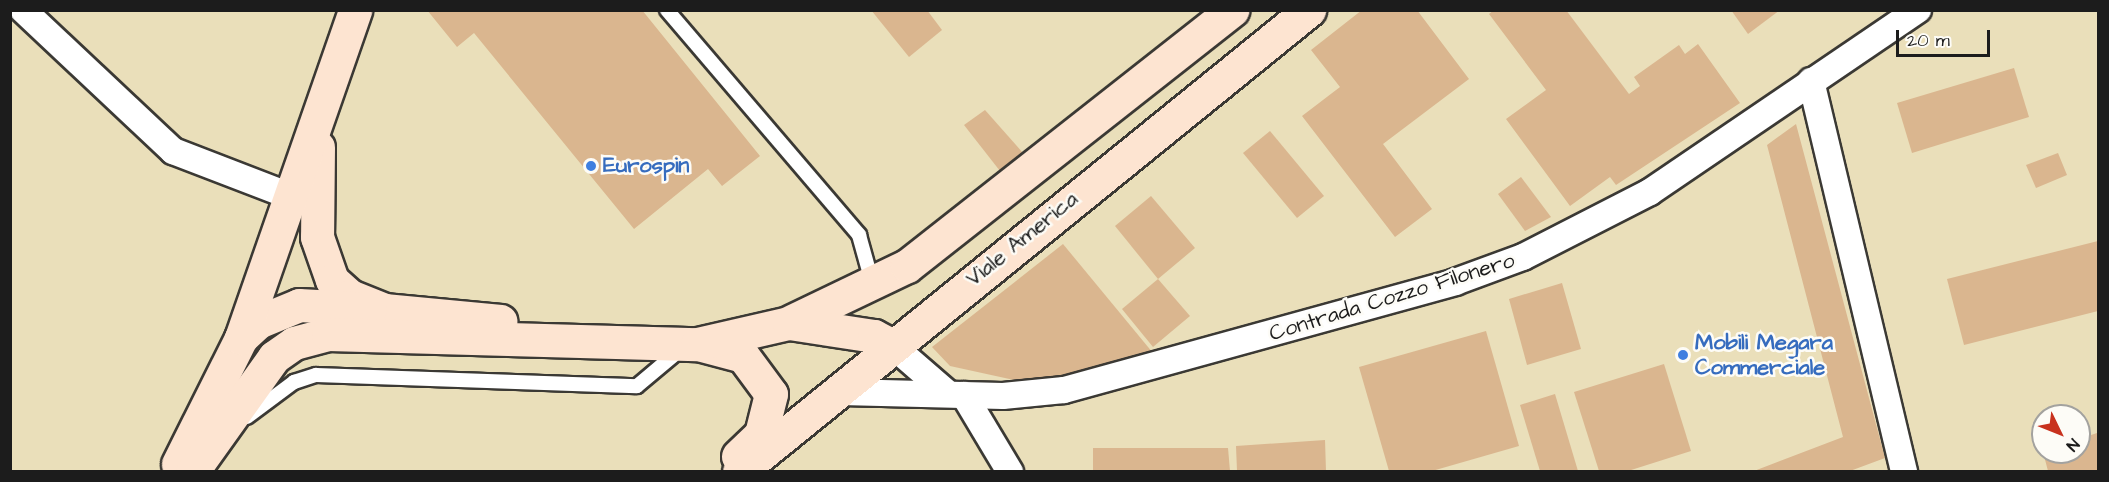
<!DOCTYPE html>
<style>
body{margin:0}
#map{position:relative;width:2109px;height:482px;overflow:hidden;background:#eadfba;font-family:"Architects Daughter",sans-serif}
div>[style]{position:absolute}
.building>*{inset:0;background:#dab68f}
.roads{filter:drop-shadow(2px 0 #3b3934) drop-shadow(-2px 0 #3b3934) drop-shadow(0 2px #3b3934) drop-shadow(0 -2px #3b3934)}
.lane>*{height:14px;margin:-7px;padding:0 7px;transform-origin:7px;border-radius:7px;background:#fff}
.street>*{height:26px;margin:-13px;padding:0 13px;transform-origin:13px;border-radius:13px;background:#fff}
.secondary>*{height:33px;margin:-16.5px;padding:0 16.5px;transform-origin:16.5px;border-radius:16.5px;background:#fde4d1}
.dots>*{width:16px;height:16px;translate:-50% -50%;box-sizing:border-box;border:3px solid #fdfcf7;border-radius:50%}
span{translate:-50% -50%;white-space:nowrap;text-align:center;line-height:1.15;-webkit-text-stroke:5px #fdfcf7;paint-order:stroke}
.shop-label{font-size:22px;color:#366cbe;font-weight:700}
.left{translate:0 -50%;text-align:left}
.street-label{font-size:22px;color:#1c1c1c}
.frame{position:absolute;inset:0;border:12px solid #1c1c1c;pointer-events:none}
.north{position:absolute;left:2031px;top:404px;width:60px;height:60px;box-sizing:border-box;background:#fdfcf7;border:2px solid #a3a29f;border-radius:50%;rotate:133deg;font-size:16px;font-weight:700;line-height:24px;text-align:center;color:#1c1c1c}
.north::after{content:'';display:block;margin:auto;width:21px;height:27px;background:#c8321e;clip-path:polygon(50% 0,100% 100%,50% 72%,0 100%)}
.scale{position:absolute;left:1896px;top:30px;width:94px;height:27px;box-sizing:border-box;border:3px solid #1c1c1c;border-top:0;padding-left:8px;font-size:18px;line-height:21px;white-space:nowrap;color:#1c1c1c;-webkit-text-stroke:4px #fdfcf7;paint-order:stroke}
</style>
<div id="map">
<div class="building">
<div style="clip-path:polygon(427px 10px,642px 10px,760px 156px,722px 186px,708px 169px,634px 229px,474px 33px,457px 47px)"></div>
<div style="clip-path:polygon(871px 10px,927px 10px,942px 30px,909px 57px)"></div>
<div style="clip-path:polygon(1362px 10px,1417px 10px,1469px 79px,1383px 144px,1432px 209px,1395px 237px,1302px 116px,1340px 87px,1311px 50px)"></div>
<div style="clip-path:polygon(1494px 10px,1566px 10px,1629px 94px,1640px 86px,1634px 77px,1679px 45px,1685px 54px,1698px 44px,1740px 103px,1616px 185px,1610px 177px,1570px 206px,1506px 119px,1546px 90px,1489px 14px)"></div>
<div style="clip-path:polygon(1731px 10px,1780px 10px,1748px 34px)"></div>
<div style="clip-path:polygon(2014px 68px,2029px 117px,1912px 153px,1897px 103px)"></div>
<div style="clip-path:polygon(985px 110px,1023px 153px,1000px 171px,964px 125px)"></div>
<div style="clip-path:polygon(1796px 124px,1885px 458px,1850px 471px,1754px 471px,1843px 437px,1767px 145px)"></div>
<div style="clip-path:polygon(1270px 131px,1324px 196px,1297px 218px,1243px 153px)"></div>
<div style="clip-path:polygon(2058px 153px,2067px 175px,2036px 188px,2026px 165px)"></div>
<div style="clip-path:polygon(1521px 177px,1551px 217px,1525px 231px,1498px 194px)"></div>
<div style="clip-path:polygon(1151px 196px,1195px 248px,1158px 279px,1115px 226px)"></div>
<div style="clip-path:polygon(2098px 241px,2098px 311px,1964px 345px,1947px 279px)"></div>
<div style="clip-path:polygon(1063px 244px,1153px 353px,1060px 376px,1014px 380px,950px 366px,932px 347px)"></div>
<div style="clip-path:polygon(1158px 279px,1190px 316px,1153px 347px,1122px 309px)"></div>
<div style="clip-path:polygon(1562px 283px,1581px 349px,1527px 365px,1509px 299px)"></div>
<div style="clip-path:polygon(1486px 331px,1519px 446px,1432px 471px,1389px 471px,1359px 367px)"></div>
<div style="clip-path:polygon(1664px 364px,1691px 451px,1628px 471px,1599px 471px,1574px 392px)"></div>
<div style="clip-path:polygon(1555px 394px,1578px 471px,1540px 471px,1520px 405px)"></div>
<div style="clip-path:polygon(2097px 433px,2098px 471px,2048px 471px,2043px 452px,2079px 452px,2079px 439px)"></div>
<div style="clip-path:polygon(1325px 440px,1326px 471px,1237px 471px,1236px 446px)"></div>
<div style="clip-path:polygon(1093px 448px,1228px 448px,1230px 471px,1093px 471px)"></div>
</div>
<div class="roads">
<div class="lane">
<div style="left:667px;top:10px;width:296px;rotate:49.5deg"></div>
<div style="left:859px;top:235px;width:49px;rotate:74.5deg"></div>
<div style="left:247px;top:417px;width:59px;rotate:-36.7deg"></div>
<div style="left:294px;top:382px;width:23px;rotate:-18deg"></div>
<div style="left:316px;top:375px;width:321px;rotate:2deg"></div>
<div style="left:637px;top:386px;width:57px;rotate:-40.1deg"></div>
</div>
<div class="street">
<div style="left:23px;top:10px;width:206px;rotate:43.2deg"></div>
<div style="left:173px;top:151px;width:125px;rotate:21deg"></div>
<div style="left:1811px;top:81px;width:402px;rotate:76.6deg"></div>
<div style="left:893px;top:346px;width:70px;rotate:41deg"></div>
<div style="left:841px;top:392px;width:162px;rotate:1.4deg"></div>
<div style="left:1003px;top:396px;width:61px;rotate:-5.6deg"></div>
<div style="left:1064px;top:390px;width:406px;rotate:-15.4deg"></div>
<div style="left:1455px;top:282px;width:72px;rotate:-20.2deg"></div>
<div style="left:1523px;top:257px;width:143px;rotate:-27.1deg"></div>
<div style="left:1650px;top:192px;width:324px;rotate:-34.2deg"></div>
<div style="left:964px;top:395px;width:90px;rotate:59.1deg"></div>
</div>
<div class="secondary">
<div style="left:318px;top:147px;width:90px;rotate:90.6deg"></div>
<div style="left:317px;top:237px;width:46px;rotate:70.8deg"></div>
<div style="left:332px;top:280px;width:24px;rotate:42deg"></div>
<div style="left:350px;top:296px;width:37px;rotate:22deg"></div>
<div style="left:384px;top:310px;width:117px;rotate:5.4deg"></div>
<div style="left:792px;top:321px;width:127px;rotate:-25.6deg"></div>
<div style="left:907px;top:266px;width:414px;rotate:-38.2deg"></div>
<div style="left:241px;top:338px;width:23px;rotate:-43deg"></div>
<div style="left:258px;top:322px;width:44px;rotate:-22.5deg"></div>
<div style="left:299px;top:305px;width:71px;rotate:3.2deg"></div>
<div style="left:702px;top:345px;width:42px;rotate:15deg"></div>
<div style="left:743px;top:356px;width:47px;rotate:53.6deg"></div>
<div style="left:771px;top:394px;width:41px;rotate:104deg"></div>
<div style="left:761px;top:434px;width:32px;rotate:136deg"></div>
<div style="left:178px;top:464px;width:141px;rotate:-63.4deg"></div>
<div style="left:241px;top:338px;width:347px;rotate:-70.8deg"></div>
<div style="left:192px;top:472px;width:141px;rotate:-54.5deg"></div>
<div style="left:274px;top:357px;width:24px;rotate:-35deg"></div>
<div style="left:294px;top:343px;width:35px;rotate:-15deg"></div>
<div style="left:328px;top:334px;width:369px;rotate:1.6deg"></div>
<div style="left:697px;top:344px;width:94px;rotate:-12.9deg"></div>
<div style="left:789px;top:323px;width:86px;rotate:8.7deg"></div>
<div style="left:874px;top:336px;width:21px;rotate:28deg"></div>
<div style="left:739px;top:472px;width:734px;rotate:-39.03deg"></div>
</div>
</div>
<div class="dots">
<div style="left:591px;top:166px;background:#3f7fe0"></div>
<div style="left:1683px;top:355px;background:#3f7fe0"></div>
</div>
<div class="shop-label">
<span class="left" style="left:603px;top:166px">Eurospin</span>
<span class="left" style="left:1695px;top:355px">Mobili Megara<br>Commerciale</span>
</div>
<div class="street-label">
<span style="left:1022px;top:239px;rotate:-39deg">Viale America</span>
<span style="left:1392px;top:297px;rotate:-17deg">Contrada Cozzo Filonero</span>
</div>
<div class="frame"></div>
<div class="north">N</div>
<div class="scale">20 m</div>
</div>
